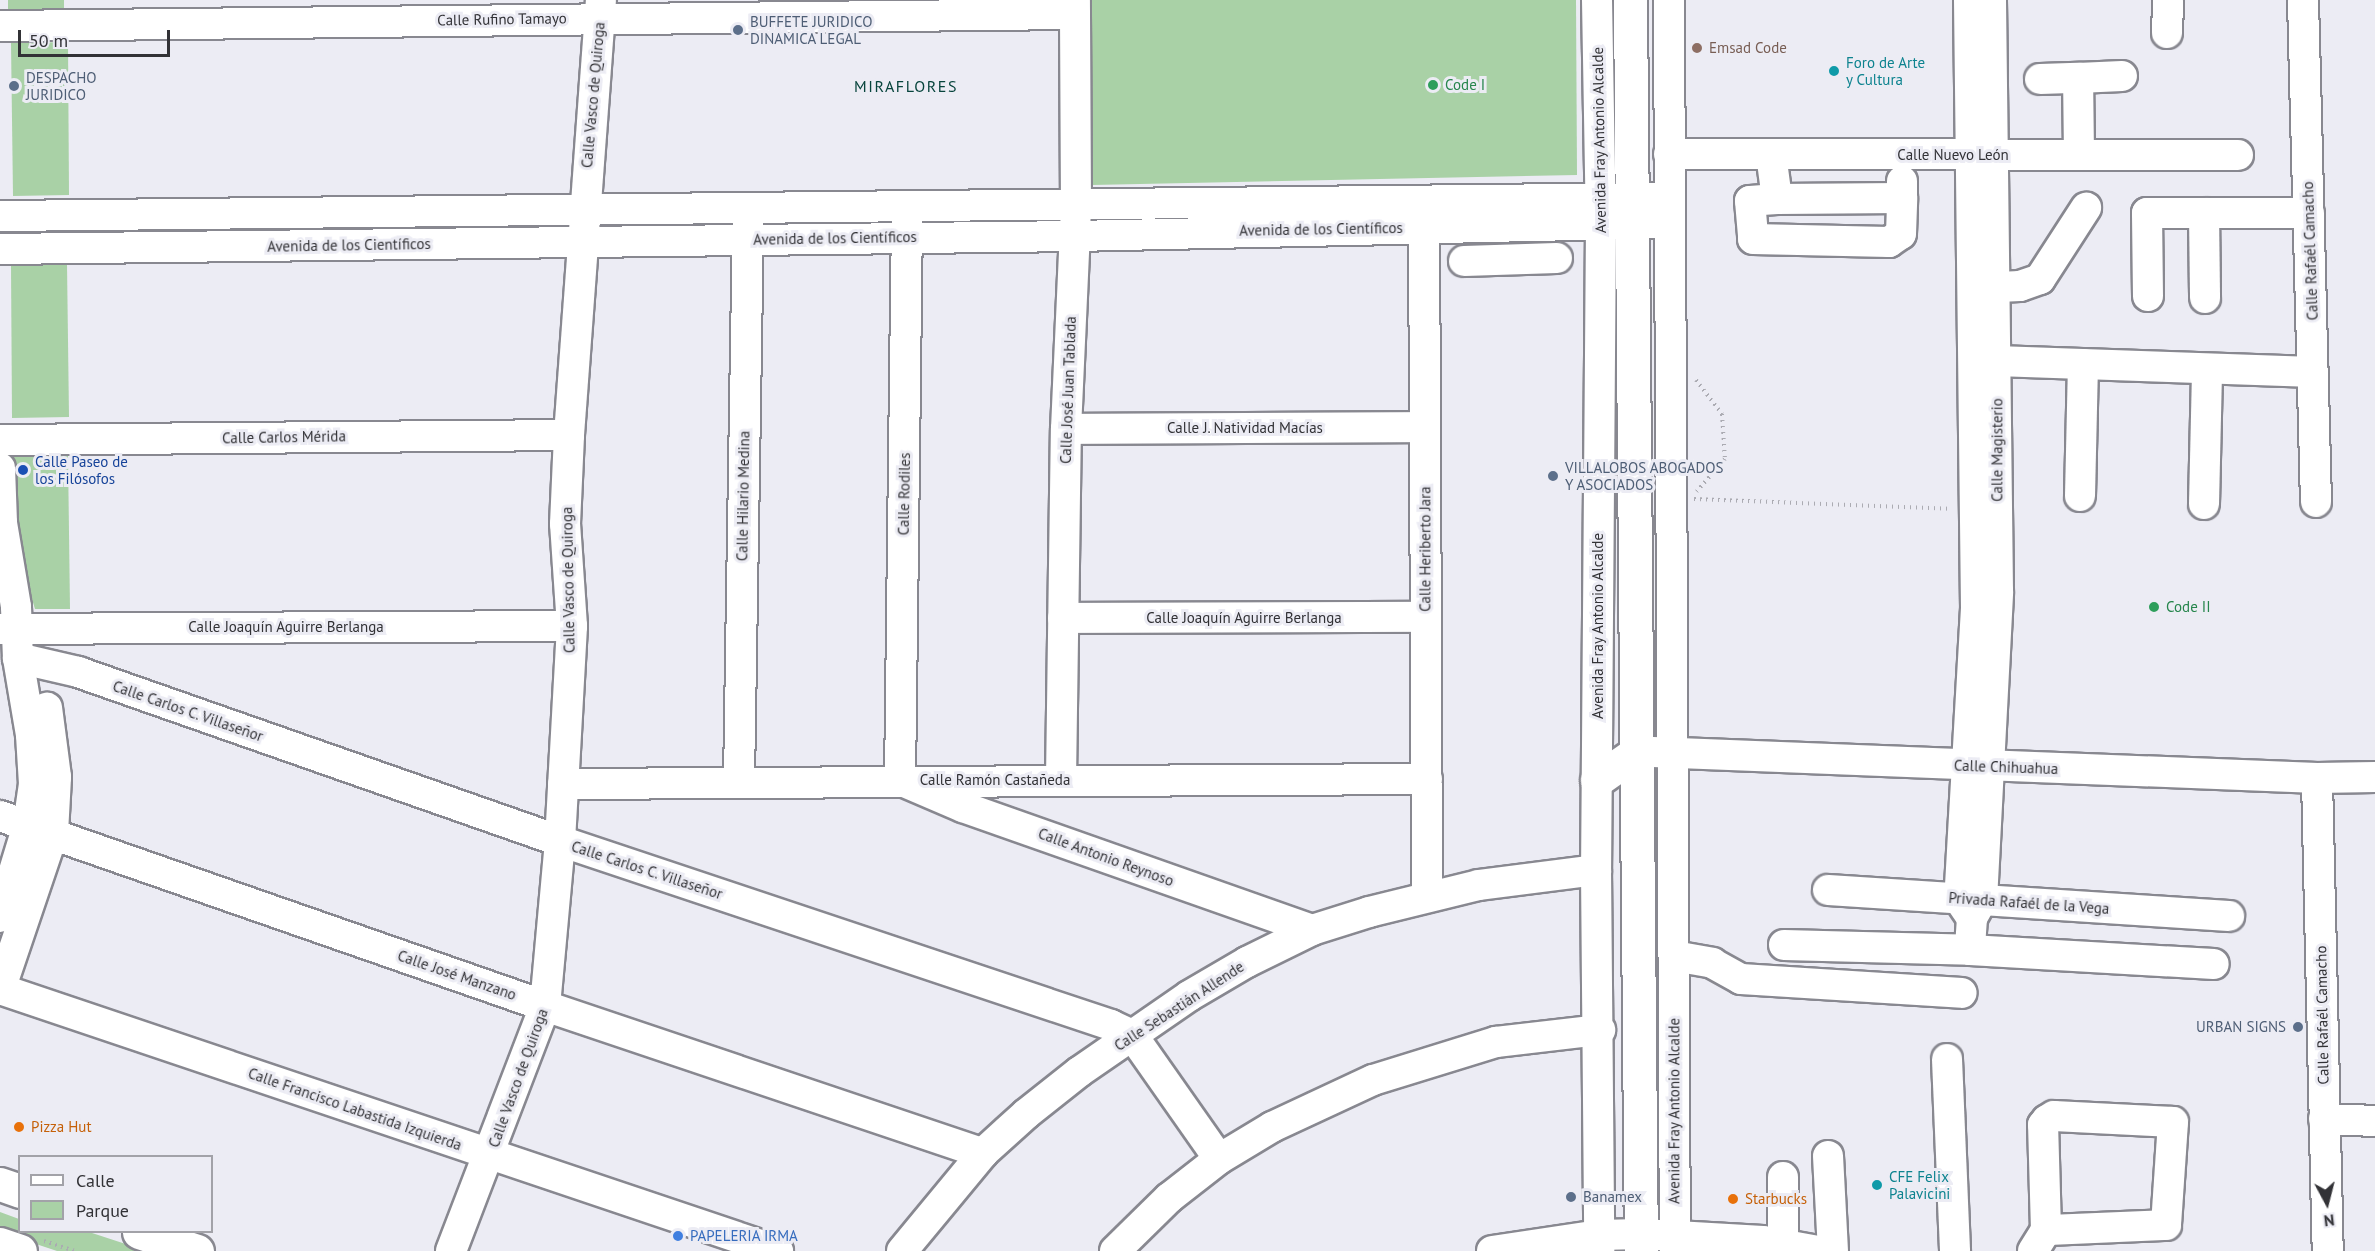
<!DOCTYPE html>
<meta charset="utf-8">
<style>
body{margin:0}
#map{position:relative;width:2375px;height:1251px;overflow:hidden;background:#ececf4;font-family:"PT Sans",sans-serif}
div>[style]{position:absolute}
.green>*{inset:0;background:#a9d1a6}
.path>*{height:4px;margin-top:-2px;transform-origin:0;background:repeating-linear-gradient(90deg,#ababb2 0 1.5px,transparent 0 6px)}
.roads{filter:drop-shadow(2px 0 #888890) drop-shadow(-2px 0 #888890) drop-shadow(0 2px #888890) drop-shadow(0 -2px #888890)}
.minor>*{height:30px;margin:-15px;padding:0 15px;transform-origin:15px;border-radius:15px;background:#fff}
.major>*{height:33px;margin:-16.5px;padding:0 16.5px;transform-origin:16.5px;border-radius:16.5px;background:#fff}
.dots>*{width:16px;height:16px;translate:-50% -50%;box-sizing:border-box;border:3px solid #ececf4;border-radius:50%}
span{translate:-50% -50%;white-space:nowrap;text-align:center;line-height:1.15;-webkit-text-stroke:6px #ececf4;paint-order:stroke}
.street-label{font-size:15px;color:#323236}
.service-label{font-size:15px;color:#4e5e75}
.left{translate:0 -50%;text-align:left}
.right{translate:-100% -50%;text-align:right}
.education-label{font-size:15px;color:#785e54}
.culture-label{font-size:15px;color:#0d838f}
.leisure-label{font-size:15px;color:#27864d}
.transit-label{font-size:15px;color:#164399}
.food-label{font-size:15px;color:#c56008}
.shop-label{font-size:15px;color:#366cbe}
.neighbourhood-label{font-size:16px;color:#07443c;letter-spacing:1.5px}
.legend{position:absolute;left:18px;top:1155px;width:195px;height:78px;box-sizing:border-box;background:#ececf4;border:2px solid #a2a2a8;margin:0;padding:8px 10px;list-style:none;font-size:18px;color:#323236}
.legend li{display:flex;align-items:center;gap:12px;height:30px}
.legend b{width:30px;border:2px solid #a2a2a8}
.north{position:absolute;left:2297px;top:1173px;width:60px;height:60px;-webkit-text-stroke:4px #ececf4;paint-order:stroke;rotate:173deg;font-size:16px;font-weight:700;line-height:24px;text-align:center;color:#323236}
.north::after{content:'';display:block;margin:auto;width:21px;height:27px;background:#323236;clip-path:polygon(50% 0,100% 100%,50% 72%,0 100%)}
.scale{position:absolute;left:18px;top:30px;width:152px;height:27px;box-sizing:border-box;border:3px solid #323236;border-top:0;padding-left:8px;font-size:18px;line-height:21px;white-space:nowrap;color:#323236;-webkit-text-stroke:4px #ececf4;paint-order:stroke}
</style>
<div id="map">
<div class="green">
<div style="clip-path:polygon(8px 0,64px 0,64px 10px,8px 10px)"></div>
<div style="clip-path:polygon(1091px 0,1576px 0,1577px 175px,1092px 185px)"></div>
<div style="clip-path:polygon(68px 42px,69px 195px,13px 196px,11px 43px)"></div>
<div style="clip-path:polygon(67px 264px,69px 417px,12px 418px,11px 265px)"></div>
<div style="clip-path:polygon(11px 456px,68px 456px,70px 609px,35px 609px,12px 533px)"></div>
<div style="clip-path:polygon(0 1212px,19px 1219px,20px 1232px,89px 1232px,147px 1251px,57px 1251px,0 1232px)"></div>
</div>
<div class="path">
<div style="left:1696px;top:380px;width:43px;rotate:52.6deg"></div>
<div style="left:1722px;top:414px;width:45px;rotate:86.2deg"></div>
<div style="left:1725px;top:459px;width:43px;rotate:131.2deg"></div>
<div style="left:1694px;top:499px;width:256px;rotate:2.2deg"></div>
<div style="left:44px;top:1241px;width:33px;rotate:18deg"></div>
</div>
<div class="roads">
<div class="minor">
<div style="left:1597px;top:0;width:225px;rotate:89deg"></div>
<div style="left:1601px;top:225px;width:645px;rotate:90.44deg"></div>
<div style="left:1596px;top:870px;width:381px;rotate:89.5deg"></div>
<div style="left:1669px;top:0;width:1251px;rotate:89.73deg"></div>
<div style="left:1969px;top:0;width:608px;rotate:89.34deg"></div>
<div style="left:1976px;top:608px;width:291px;rotate:93.3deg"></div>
<div style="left:1959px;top:899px;width:23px;rotate:56deg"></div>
<div style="left:1972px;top:918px;width:21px;rotate:-61deg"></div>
<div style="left:1982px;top:900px;width:309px;rotate:-87deg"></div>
<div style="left:1998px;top:591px;width:591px;rotate:-90.68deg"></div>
<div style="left:2303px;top:0;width:502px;rotate:88.52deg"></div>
<div style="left:0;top:26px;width:1075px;rotate:-0.64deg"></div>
<div style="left:2167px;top:33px;width:33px;rotate:-88deg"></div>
<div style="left:2040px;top:79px;width:38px;rotate:-2deg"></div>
<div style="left:1669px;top:154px;width:569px;rotate:0.1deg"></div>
<div style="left:1771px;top:154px;width:45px;rotate:82.4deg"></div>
<div style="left:1777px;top:199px;width:125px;rotate:-0.5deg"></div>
<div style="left:1902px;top:198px;width:17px;rotate:-90deg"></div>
<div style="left:2079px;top:155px;width:77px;rotate:-90.7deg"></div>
<div style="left:2078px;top:78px;width:44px;rotate:-2.6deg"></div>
<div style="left:1777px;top:199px;width:27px;rotate:176deg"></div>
<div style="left:1750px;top:201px;width:38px;rotate:85deg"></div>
<div style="left:1753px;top:239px;width:136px;rotate:1.3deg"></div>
<div style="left:1889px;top:242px;width:14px;rotate:-34deg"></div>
<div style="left:1901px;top:234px;width:36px;rotate:-88deg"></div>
<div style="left:1424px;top:207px;width:690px;rotate:89.75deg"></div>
<div style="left:2204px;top:213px;width:85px;rotate:89.3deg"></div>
<div style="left:0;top:216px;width:1669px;rotate:-0.62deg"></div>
<div style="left:907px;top:217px;width:563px;rotate:90.71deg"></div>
<div style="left:900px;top:780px;width:69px;rotate:23.2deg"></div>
<div style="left:963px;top:807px;width:370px;rotate:19.4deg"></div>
<div style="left:0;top:249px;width:1074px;rotate:-0.69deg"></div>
<div style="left:1074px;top:236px;width:595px;rotate:-1.25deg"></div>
<div style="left:1464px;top:261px;width:93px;rotate:-1.8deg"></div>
<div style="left:1977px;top:288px;width:43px;rotate:-2.7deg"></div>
<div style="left:2020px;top:286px;width:21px;rotate:-19deg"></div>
<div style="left:2040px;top:279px;width:85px;rotate:-57.1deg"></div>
<div style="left:2148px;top:296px;width:83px;rotate:-90.7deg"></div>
<div style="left:2147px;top:213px;width:162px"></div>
<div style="left:1997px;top:361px;width:316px;rotate:2deg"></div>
<div style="left:1066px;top:429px;width:359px;rotate:-0.3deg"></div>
<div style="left:0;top:440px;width:569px;rotate:-0.5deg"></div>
<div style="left:0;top:468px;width:55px;rotate:87.9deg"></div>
<div style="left:2px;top:523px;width:85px;rotate:80.5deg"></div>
<div style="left:16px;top:607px;width:51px;rotate:87.8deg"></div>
<div style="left:18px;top:658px;width:78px;rotate:80.4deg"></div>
<div style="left:31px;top:735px;width:49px;rotate:86.5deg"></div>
<div style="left:34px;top:784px;width:41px;rotate:98.3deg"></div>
<div style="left:28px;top:825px;width:96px;rotate:106.9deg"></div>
<div style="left:2080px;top:496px;width:132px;rotate:-88.7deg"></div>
<div style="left:2204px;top:504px;width:135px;rotate:-88.7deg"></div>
<div style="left:1063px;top:618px;width:363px;rotate:-0.2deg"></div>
<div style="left:0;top:629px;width:572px;rotate:-0.3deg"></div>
<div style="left:18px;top:658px;width:62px;rotate:13.1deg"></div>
<div style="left:78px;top:672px;width:511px;rotate:19.32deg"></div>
<div style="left:560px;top:841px;width:581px;rotate:18.47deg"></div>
<div style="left:1111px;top:1025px;width:23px;rotate:25deg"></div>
<div style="left:1132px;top:1035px;width:151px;rotate:54.9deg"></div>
<div style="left:1653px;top:752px;width:665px;rotate:2.24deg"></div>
<div style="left:2317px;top:778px;width:58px;rotate:-1deg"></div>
<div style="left:2317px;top:778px;width:473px;rotate:88.7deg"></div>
<div style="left:1061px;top:780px;width:351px;rotate:-89.2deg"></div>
<div style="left:1066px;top:429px;width:223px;rotate:-87.4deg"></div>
<div style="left:1076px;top:206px;width:206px;rotate:-90.3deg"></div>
<div style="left:739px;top:781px;width:562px;rotate:-89.08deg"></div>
<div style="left:563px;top:784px;width:864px;rotate:-0.33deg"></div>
<div style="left:0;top:816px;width:577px;rotate:19.22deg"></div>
<div style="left:545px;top:1006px;width:462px;rotate:18.6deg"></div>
<div style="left:1828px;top:890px;width:402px;rotate:3.7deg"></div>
<div style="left:1972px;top:918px;width:32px;rotate:94deg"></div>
<div style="left:1970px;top:950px;width:244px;rotate:3.3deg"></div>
<div style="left:1784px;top:945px;width:186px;rotate:1.5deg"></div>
<div style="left:1674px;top:956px;width:39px;rotate:10deg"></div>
<div style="left:1712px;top:963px;width:33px;rotate:29deg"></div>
<div style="left:1741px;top:979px;width:221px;rotate:3.6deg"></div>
<div style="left:0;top:989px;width:821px;rotate:18.61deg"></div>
<div style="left:0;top:990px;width:166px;rotate:-71.3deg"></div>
<div style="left:53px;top:833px;width:56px;rotate:-86.9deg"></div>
<div style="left:56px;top:777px;width:70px;rotate:-97.4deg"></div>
<div style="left:1947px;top:1059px;width:192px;rotate:87.6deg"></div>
<div style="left:2324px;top:1119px;width:51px;rotate:2.2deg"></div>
<div style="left:1828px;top:1156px;width:95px;rotate:87deg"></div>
<div style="left:1783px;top:1177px;width:66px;rotate:90deg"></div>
<div style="left:451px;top:1251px;width:262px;rotate:-69deg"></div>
<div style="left:545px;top:1006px;width:166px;rotate:-84.8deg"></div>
<div style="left:560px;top:841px;width:215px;rotate:-86.8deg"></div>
<div style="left:572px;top:626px;width:102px;rotate:-93.9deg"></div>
<div style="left:565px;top:524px;width:89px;rotate:-87.4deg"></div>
<div style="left:569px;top:435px;width:436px;rotate:-85.8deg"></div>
<div style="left:902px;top:1251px;width:127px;rotate:-50.4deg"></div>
<div style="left:983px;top:1153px;width:58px;rotate:-42.2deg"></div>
<div style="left:1026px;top:1114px;width:68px;rotate:-38.4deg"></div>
<div style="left:1079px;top:1072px;width:134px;rotate:-34.6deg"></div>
<div style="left:1189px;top:996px;width:67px;rotate:-30.4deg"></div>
<div style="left:1247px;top:962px;width:72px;rotate:-26.2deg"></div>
<div style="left:1312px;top:930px;width:60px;rotate:-17.5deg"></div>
<div style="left:1369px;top:912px;width:113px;rotate:-13.8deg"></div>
<div style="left:1479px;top:885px;width:118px;rotate:-7.3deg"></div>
<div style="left:1115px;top:1251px;width:76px;rotate:-44.5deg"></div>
<div style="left:1169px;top:1198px;width:63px;rotate:-38deg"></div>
<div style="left:1219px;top:1159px;width:62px;rotate:-31.1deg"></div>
<div style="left:1272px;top:1127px;width:111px;rotate:-25deg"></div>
<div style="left:1373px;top:1080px;width:129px;rotate:-17.2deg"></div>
<div style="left:1496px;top:1042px;width:105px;rotate:-6.6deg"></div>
<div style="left:1492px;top:1251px;width:108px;rotate:-8.5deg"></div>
<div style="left:1599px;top:1235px;width:42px;rotate:-1.4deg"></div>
<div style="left:1641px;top:1234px;width:122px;rotate:3.3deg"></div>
<div style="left:1763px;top:1241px;width:56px;rotate:10.3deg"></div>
<div style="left:2033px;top:1251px;width:25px;rotate:-58deg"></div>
<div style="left:2046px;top:1230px;width:105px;rotate:-91.6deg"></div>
<div style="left:2043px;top:1125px;width:6px;rotate:-51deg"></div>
<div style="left:2047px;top:1120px;width:8px;rotate:-30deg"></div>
<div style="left:2054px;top:1116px;width:119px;rotate:2.9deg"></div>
<div style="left:2173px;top:1122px;width:103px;rotate:93.9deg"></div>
<div style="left:2166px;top:1225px;width:120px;rotate:177.6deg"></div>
</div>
<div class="major">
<div style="left:1630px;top:0;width:1251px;rotate:89.5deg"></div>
<div style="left:1597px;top:780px;width:49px;rotate:-35deg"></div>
<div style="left:0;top:1184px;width:21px;rotate:19deg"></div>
<div style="left:139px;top:1232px;width:61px;rotate:18.1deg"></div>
<div style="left:0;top:1244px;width:21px;rotate:19deg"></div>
</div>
</div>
<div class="dots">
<div style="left:738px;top:30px;background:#5c6f8a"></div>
<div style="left:1697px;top:48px;background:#8d6e63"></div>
<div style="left:1834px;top:71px;background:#0f9aa8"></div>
<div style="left:1433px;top:85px;background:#2e9e5b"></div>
<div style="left:14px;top:86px;background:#5c6f8a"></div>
<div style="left:23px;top:470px;background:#1a4fb4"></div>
<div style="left:1553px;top:476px;background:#5c6f8a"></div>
<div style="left:2154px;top:607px;background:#2e9e5b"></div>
<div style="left:2298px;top:1027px;background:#5c6f8a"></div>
<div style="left:19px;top:1127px;background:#e8710a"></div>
<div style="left:1877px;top:1185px;background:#0f9aa8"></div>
<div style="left:1571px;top:1197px;background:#5c6f8a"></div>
<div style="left:1733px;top:1199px;background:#e8710a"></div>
<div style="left:678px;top:1236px;background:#3f7fe0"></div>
</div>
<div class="street-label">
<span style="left:502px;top:19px;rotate:-1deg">Calle Rufino Tamayo</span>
<span style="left:593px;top:95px;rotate:-85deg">Calle Vasco de Quiroga</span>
<span style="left:1599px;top:140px;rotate:-91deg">Avenida Fray Antonio Alcalde</span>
<span style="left:1953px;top:155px">Calle Nuevo León</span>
<span style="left:1321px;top:229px;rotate:-1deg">Avenida de los Científicos</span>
<span style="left:835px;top:238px;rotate:-1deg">Avenida de los Científicos</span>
<span style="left:349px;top:245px;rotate:-1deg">Avenida de los Científicos</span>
<span style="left:2310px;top:251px;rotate:-92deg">Calle Rafaél Camacho</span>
<span style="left:1068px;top:390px;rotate:-88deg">Calle José Juan Tablada</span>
<span style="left:1245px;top:428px">Calle J. Natividad Macías</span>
<span style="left:284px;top:437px;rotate:-1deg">Calle Carlos Mérida</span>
<span style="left:1997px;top:450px;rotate:-90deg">Calle Magisterio</span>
<span style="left:904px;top:494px;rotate:-89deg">Calle Rodiles</span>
<span style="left:743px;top:496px;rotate:-89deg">Calle Hilario Medina</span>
<span style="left:1425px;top:549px;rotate:-90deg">Calle Heriberto Jara</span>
<span style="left:568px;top:580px;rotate:-91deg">Calle Vasco de Quiroga</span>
<span style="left:1244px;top:618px">Calle Joaquín Aguirre Berlanga</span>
<span style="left:1598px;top:626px;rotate:-90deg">Avenida Fray Antonio Alcalde</span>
<span style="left:286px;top:627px">Calle Joaquín Aguirre Berlanga</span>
<span style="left:188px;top:711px;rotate:19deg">Calle Carlos C. Villaseñor</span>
<span style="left:2006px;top:767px;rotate:2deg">Calle Chihuahua</span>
<span style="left:995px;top:780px">Calle Ramón Castañeda</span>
<span style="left:1106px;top:857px;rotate:20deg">Calle Antonio Reynoso</span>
<span style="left:647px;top:870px;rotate:18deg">Calle Carlos C. Villaseñor</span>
<span style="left:2029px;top:903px;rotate:4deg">Privada Rafaél de la Vega</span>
<span style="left:457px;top:975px;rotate:19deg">Calle José Manzano</span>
<span style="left:1179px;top:1006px;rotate:-33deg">Calle Sebastián Allende</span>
<span style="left:2322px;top:1015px;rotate:-91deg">Calle Rafaél Camacho</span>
<span style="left:518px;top:1078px;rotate:-70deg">Calle Vasco de Quiroga</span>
<span style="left:355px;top:1109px;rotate:19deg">Calle Francisco Labastida Izquierda</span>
<span style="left:1674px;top:1111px;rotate:-90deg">Avenida Fray Antonio Alcalde</span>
</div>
<div class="service-label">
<span class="left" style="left:750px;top:30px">BUFFETE JURIDICO<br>DINAMICA LEGAL</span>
<span class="left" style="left:26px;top:86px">DESPACHO<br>JURIDICO</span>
<span class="left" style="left:1565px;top:476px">VILLALOBOS ABOGADOS<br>Y ASOCIADOS</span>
<span class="right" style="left:2286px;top:1027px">URBAN SIGNS</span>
<span class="left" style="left:1583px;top:1197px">Banamex</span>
</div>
<div class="education-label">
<span class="left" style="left:1709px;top:48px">Emsad Code</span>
</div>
<div class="culture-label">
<span class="left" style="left:1846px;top:71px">Foro de Arte<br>y Cultura</span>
<span class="left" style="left:1889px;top:1185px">CFE Felix<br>Palavicini</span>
</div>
<div class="leisure-label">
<span class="left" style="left:1445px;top:85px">Code I</span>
<span class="left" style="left:2166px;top:607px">Code II</span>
</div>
<div class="transit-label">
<span class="left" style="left:35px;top:470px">Calle Paseo de<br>los Filósofos</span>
</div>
<div class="food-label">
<span class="left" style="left:31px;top:1127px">Pizza Hut</span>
<span class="left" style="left:1745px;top:1199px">Starbucks</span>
</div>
<div class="shop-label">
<span class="left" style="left:690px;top:1236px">PAPELERIA IRMA</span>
</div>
<div class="neighbourhood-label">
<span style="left:906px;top:86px">MIRAFLORES</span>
</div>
<ul class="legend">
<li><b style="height:8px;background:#fff"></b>Calle</li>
<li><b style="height:16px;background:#a9d1a6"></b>Parque</li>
</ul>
<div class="north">N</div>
<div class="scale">50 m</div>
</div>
